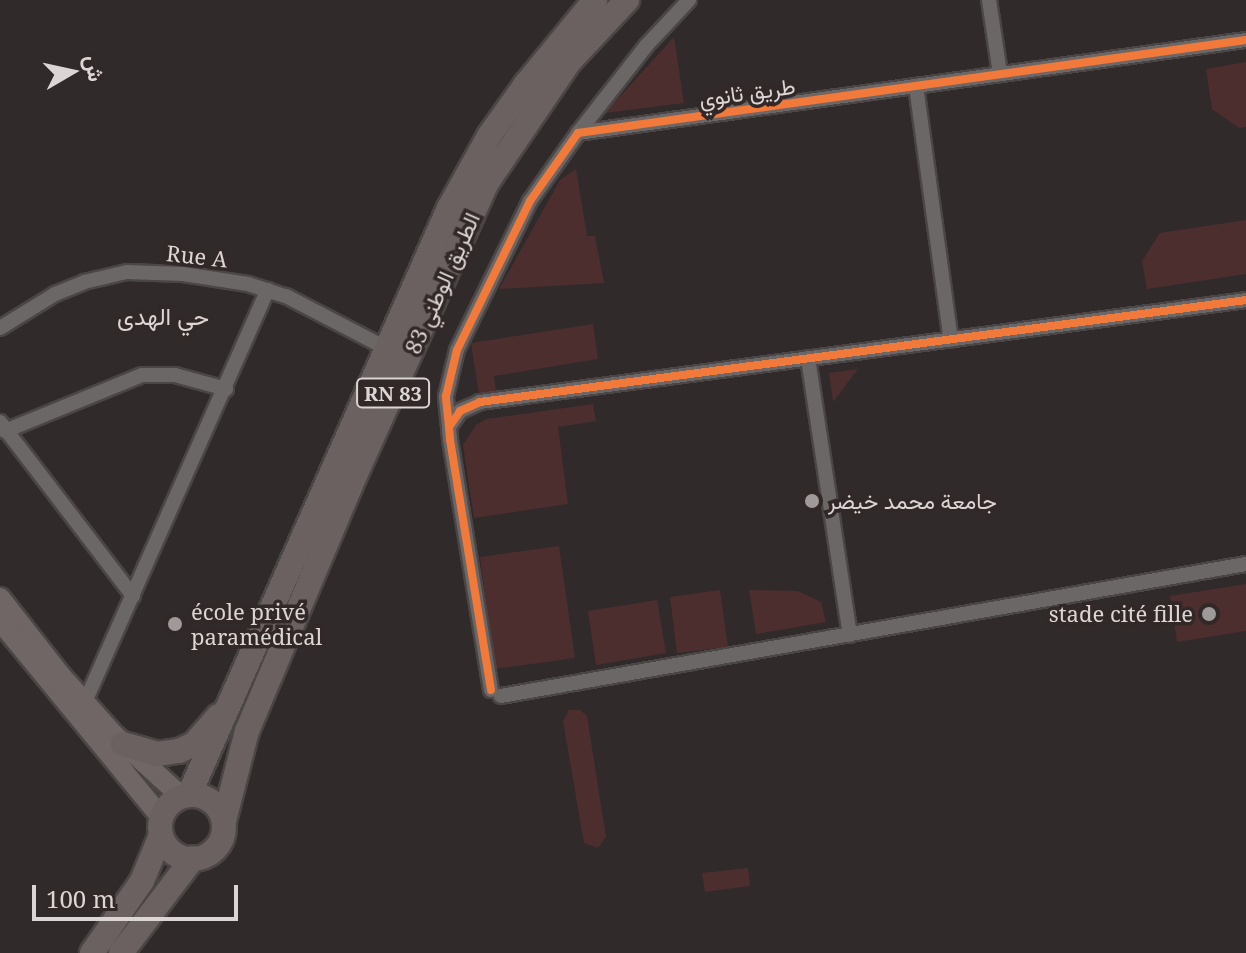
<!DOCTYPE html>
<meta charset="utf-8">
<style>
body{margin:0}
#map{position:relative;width:1246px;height:953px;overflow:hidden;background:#302a2a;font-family:"Noto Serif",Vazirmatn,serif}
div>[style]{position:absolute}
.green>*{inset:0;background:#4d2e2f}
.roads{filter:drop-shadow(2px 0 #4b4646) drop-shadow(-2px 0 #4b4646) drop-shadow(0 2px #4b4646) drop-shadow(0 -2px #4b4646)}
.street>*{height:14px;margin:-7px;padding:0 7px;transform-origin:7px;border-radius:7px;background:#6c6767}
.primary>*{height:20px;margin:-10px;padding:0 10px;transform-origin:10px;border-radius:10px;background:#706666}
.highway>*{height:24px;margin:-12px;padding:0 12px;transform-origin:12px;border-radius:12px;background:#6c6161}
.highway>.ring{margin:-12px;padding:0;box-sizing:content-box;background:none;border:24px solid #6c6161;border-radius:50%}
.cycleway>*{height:8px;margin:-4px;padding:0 4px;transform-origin:4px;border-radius:4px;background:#f17a3a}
.dots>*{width:22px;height:22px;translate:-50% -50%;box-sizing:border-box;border:4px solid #322828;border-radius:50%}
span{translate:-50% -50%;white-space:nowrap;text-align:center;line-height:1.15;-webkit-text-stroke:7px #322828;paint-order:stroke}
.shield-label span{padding:2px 6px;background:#322828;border:2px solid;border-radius:6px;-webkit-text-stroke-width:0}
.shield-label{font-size:20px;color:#dcd5d5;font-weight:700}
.street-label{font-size:22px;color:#dcd5d5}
.poi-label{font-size:22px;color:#dcd5d5}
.left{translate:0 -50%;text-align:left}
.right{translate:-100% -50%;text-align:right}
.neighbourhood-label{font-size:24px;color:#dcd5d5}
.north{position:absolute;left:32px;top:32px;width:80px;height:80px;-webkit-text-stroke:6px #322828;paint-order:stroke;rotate:81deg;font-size:22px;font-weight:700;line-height:32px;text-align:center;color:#dcd5d5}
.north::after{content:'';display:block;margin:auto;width:28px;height:36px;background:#dcd5d5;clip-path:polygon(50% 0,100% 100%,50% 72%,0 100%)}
.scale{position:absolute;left:32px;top:885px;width:206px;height:36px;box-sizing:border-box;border:4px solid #dcd5d5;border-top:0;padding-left:10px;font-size:24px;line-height:28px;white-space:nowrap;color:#dcd5d5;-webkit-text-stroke:6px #322828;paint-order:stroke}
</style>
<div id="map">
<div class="green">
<div style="clip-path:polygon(674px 37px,684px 103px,605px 113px)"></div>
<div style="clip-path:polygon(1246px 62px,1246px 127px,1239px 128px,1212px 109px,1206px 69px)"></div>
<div style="clip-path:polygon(576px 169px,587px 236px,595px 236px,604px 283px,499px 289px,560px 180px)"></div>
<div style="clip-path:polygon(1246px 220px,1246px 274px,1147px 289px,1142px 261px,1160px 233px)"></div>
<div style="clip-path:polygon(593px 324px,598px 359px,494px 376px,496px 392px,479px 394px,471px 343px)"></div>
<div style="clip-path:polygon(858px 369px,833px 402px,829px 373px)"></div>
<div style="clip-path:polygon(593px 404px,596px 421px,558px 427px,568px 504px,474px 518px,463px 445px,476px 425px,486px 419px)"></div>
<div style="clip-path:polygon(559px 546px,575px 658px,495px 669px,480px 557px)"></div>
<div style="clip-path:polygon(1246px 584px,1246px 631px,1177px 642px,1170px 596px)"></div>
<div style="clip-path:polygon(720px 590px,728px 647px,677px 653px,670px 597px)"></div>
<div style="clip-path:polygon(749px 590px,798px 591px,821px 602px,826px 622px,756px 634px)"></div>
<div style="clip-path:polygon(657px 600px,666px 653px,596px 665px,588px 611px)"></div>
<div style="clip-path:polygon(569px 710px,580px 710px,587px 716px,606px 837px,598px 848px,584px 843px,563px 721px)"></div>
<div style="clip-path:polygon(748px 868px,750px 886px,705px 892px,702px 873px)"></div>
</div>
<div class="roads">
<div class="street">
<div style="left:989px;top:0;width:75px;rotate:81.5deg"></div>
<div style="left:916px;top:86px;width:256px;rotate:82.2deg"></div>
<div style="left:578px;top:133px;width:110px;rotate:-52deg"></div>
<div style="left:646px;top:46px;width:63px;rotate:-46.9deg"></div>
<div style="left:0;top:328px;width:65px;rotate:-31.7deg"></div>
<div style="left:55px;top:294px;width:31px;rotate:-22deg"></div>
<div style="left:84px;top:282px;width:44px;rotate:-13.1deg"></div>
<div style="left:127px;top:272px;width:56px;rotate:2deg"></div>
<div style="left:183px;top:274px;width:66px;rotate:8.7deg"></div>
<div style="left:248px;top:284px;width:40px;rotate:18deg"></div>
<div style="left:286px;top:296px;width:113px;rotate:27.5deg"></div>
<div style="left:808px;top:358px;width:280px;rotate:81.4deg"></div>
<div style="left:0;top:422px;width:219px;rotate:52.6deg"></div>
<div style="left:449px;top:427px;width:31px;rotate:-96deg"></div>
<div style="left:446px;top:396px;width:47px;rotate:-76.6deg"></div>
<div style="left:457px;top:350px;width:166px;rotate:-63.9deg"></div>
<div style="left:530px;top:201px;width:83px;rotate:-54.8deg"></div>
<div style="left:578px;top:133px;width:674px;rotate:-7.93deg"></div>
<div style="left:5px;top:431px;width:148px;rotate:-22.2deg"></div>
<div style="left:142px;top:375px;width:33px"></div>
<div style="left:175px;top:375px;width:53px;rotate:15.4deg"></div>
<div style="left:491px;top:690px;width:254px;rotate:-99.3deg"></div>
<div style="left:450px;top:439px;width:12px;rotate:-95deg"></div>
<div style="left:449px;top:427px;width:19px;rotate:-55deg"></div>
<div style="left:460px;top:411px;width:22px;rotate:-24deg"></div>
<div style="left:480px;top:402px;width:773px;rotate:-7.58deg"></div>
<div style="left:501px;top:696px;width:757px;rotate:-10.05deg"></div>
<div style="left:85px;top:702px;width:451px;rotate:-66.1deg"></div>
</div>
<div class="primary">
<div style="left:0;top:598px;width:99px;rotate:52deg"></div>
<div style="left:61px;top:676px;width:79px;rotate:48.1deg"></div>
<div style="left:114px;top:735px;width:92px;rotate:42.4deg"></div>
<div style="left:0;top:621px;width:255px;rotate:50.6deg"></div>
</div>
<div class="highway">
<div style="left:123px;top:744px;width:35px;rotate:16deg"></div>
<div style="left:157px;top:754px;width:22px;rotate:-8deg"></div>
<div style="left:179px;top:751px;width:17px;rotate:-25deg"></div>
<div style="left:194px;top:744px;width:37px;rotate:-49deg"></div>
<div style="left:189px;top:795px;width:642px;rotate:-66.11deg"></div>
<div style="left:449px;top:208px;width:82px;rotate:-60.9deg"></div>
<div style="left:489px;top:136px;width:64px;rotate:-54.6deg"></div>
<div style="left:526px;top:84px;width:109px;rotate:-50.6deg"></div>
<div class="ring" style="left:160px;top:795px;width:40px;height:40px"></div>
<div style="left:224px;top:821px;width:93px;rotate:-75.7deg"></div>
<div style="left:247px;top:731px;width:265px;rotate:-67.1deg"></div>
<div style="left:350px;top:487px;width:332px;rotate:-65.8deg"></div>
<div style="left:486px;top:184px;width:148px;rotate:-55.8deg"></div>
<div style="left:569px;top:62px;width:85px;rotate:-46.9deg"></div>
<div style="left:92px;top:953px;width:88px;rotate:-55.2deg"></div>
<div style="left:142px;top:881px;width:50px;rotate:-67.6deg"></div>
<div style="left:121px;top:953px;width:119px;rotate:-52.8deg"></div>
</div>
</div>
<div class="cycleway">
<div style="left:449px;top:427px;width:31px;rotate:-96deg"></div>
<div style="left:446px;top:396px;width:47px;rotate:-76.6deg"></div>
<div style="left:457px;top:350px;width:166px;rotate:-63.9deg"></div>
<div style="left:530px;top:201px;width:83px;rotate:-54.8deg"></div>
<div style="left:578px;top:133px;width:674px;rotate:-7.93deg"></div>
<div style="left:491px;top:690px;width:254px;rotate:-99.3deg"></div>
<div style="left:450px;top:439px;width:12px;rotate:-95deg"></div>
<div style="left:449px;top:427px;width:19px;rotate:-55deg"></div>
<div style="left:460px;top:411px;width:22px;rotate:-24deg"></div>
<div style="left:480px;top:402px;width:773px;rotate:-7.58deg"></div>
</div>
<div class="dots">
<div style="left:812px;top:501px;background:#a09999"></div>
<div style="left:1209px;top:614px;background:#a09999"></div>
<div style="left:175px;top:624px;background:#a09999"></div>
</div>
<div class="shield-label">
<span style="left:393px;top:393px">RN 83</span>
</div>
<div class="street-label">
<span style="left:747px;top:92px;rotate:-8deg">طريق ثانوي</span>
<span style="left:197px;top:256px;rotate:6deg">Rue A</span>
<span style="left:442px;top:283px;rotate:-66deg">الطريق الوطني 83</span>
</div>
<div class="poi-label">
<span class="left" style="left:828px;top:501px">جامعة محمد خيضر</span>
<span class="left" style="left:191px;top:624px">école privé<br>paramédical</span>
<span class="right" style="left:1193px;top:614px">stade cité fille</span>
</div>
<div class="neighbourhood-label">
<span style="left:163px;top:316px">حي الهدى</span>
</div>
<div class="north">ش</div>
<div class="scale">100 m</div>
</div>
